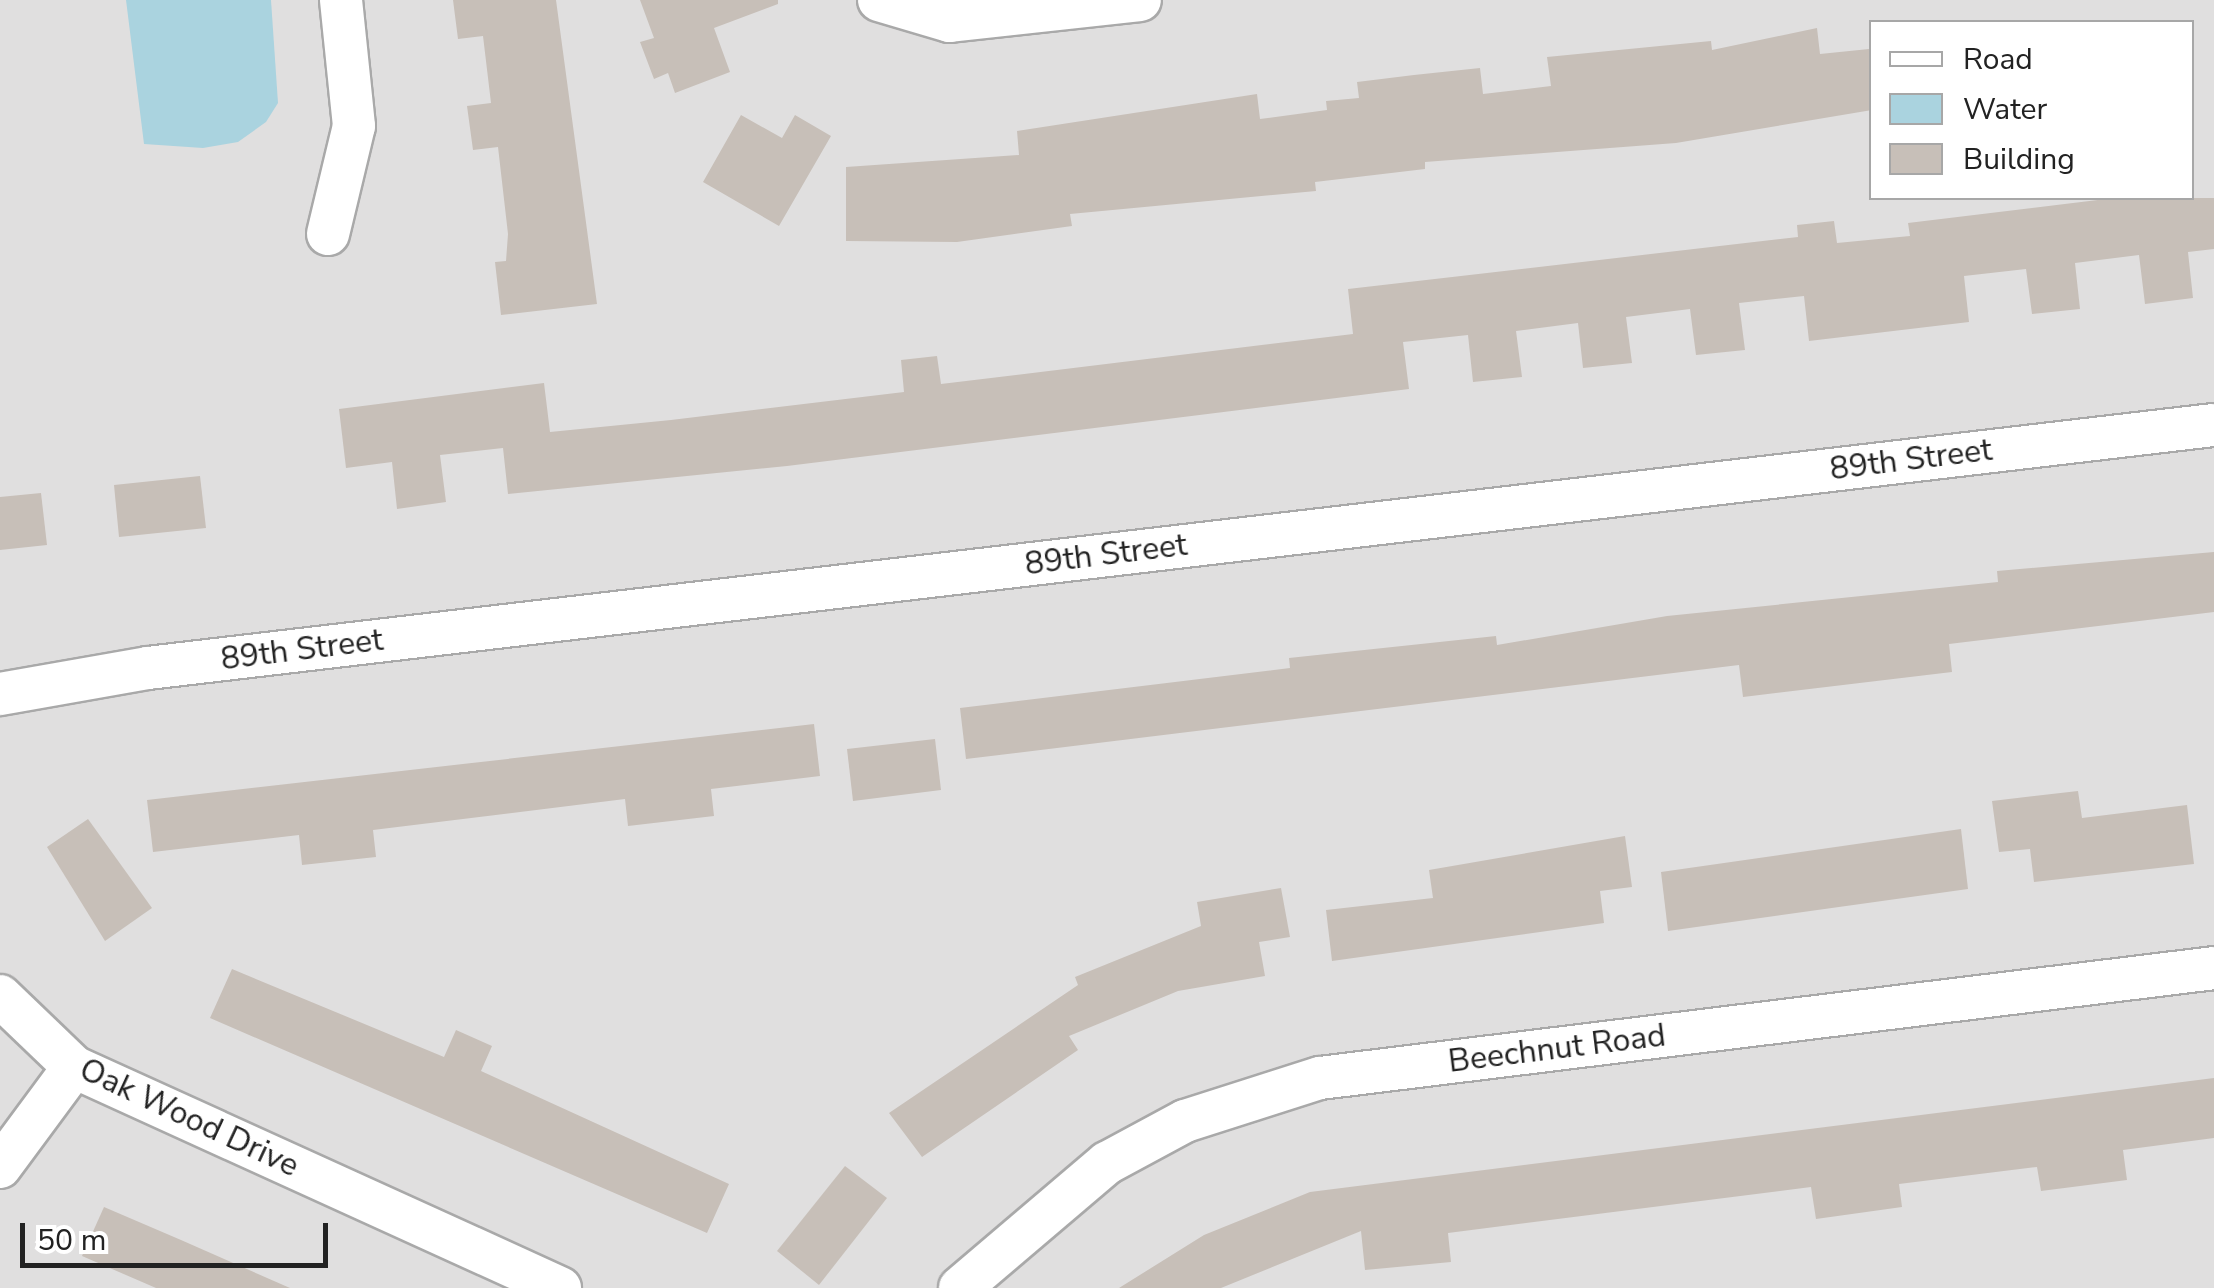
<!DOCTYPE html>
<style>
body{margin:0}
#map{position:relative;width:2214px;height:1288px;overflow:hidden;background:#f2efe9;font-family:"Nunito Sans",sans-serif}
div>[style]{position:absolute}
.residential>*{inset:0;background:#e0dfdf}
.water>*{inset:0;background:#aad3df}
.building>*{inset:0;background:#c7bfb8}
.roads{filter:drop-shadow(2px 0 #a9a9a9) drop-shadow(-2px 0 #a9a9a9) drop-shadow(0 2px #a9a9a9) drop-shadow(0 -2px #a9a9a9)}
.street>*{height:42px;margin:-21px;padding:0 21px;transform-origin:21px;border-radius:21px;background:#fff}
span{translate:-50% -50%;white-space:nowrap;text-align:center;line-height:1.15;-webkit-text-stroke:9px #fff;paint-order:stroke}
.street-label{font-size:32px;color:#222}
.legend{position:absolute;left:1869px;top:20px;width:325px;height:180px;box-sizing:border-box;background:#fff;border:2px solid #a7a7a7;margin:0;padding:12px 18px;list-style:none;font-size:30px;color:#222}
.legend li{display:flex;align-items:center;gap:20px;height:50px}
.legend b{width:50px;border:2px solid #a7a7a7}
.scale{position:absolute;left:20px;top:1223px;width:308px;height:45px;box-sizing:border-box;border:5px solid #222;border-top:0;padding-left:12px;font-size:30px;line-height:35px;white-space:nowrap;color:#222;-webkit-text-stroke:8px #fff;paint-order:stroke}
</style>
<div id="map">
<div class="residential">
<div style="clip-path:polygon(evenodd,0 0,2214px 0,2214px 1288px,0 1288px,0 0,1872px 22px,2192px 22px,2192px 198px,1872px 198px,1872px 22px)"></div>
</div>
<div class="water">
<div style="clip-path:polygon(126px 0,271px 0,278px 103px,266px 122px,238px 142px,203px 148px,144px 144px)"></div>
</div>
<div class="building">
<div style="clip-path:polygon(453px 0,556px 0,597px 304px,501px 315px,495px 262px,506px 261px,508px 234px,498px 147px,473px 150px,467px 106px,491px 103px,483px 36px,458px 39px)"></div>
<div style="clip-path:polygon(640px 0,778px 0,778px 4px,714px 28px,730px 72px,675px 93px,668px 73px,654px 79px,640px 42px,654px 38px)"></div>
<div style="clip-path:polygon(1817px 28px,1820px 54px,1869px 49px,1872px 110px,1676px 143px,1425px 162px,1425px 169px,1315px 182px,1316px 191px,1070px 214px,1072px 226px,957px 242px,846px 241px,846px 167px,1019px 155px,1017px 131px,1257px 94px,1260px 119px,1327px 110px,1326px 101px,1359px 98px,1357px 82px,1414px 75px,1480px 68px,1483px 94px,1551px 86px,1547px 57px,1711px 41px,1712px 50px)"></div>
<div style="clip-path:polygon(741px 115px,782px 138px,795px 115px,831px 136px,779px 226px,703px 182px)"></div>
<div style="clip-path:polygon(2114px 198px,2214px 198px,2214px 249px,2188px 252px,2193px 298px,2145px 304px,2139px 255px,2075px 263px,2080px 309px,2032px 314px,2026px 269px,1964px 276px,1969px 322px,1809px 341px,1804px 296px,1739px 303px,1745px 350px,1696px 355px,1690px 309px,1626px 317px,1632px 363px,1583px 368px,1578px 323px,1516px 331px,1522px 377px,1473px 382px,1468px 335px,1403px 342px,1409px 389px,787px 466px,508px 494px,503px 448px,440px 455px,446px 502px,397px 509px,392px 462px,346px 468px,339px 409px,544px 383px,550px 432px,671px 420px,904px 392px,901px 360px,937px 356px,941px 384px,1353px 334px,1348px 289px,1798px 237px,1797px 225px,1834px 221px,1837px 243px,1910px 236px,1908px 223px)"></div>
<div style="clip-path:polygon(200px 476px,206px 528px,119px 537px,114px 485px)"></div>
<div style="clip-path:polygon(41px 493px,47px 545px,0 550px,0 497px)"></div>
<div style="clip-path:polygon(2214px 552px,2214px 612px,1949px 644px,1952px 672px,1743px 697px,1739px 665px,966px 759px,960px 708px,1290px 668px,1289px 658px,1496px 636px,1497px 645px,1667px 616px,1998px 582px,1997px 571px)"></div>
<div style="clip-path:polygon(814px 724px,820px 776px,711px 789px,714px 816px,628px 826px,625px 799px,373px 830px,376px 857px,302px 865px,299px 835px,153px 852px,147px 800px)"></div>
<div style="clip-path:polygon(935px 739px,941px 790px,853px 801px,847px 749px)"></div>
<div style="clip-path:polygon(2078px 791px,2082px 818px,2187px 805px,2194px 864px,2034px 882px,2030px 849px,1999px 852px,1992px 801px)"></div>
<div style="clip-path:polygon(88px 819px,152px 908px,105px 941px,47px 847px)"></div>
<div style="clip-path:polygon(1961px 829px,1968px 889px,1668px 931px,1661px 872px)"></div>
<div style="clip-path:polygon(1625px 836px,1632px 887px,1600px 891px,1604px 923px,1332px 961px,1326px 910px,1433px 898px,1429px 870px)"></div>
<div style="clip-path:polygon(1281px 888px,1290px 937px,1259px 942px,1265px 976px,1178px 991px,1069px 1036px,1078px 1050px,922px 1157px,889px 1113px,1078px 985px,1075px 977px,1201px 926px,1197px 902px)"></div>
<div style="clip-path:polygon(232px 969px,444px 1057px,456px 1030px,492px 1046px,481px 1071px,729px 1184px,707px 1233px,210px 1018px)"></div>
<div style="clip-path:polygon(2214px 1078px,2214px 1138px,2123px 1150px,2127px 1180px,2041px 1191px,2037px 1167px,1899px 1184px,1902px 1207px,1816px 1219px,1811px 1187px,1448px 1233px,1451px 1262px,1365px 1270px,1361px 1231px,1221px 1288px,1119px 1288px,1204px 1235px,1310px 1192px)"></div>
<div style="clip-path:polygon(845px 1166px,887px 1198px,819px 1285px,777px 1251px)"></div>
<div style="clip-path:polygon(104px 1207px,181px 1240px,290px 1288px,156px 1288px,82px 1256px)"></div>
</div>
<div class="roads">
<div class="street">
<div style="left:879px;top:0;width:74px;rotate:16.5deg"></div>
<div style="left:950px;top:21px;width:191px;rotate:-6.3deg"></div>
<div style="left:328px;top:234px;width:111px;rotate:-76.5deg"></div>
<div style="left:354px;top:126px;width:127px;rotate:-95.9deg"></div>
<div style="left:0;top:694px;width:150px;rotate:-10deg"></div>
<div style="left:148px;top:668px;width:2080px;rotate:-6.71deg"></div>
<div style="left:0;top:996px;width:103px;rotate:43.8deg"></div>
<div style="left:74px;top:1067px;width:534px;rotate:24.45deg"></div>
<div style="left:0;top:1167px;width:124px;rotate:-53.5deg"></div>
<div style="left:960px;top:1288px;width:193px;rotate:-40.4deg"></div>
<div style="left:1107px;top:1163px;width:89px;rotate:-28.3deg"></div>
<div style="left:1185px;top:1121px;width:142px;rotate:-17.7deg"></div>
<div style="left:1320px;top:1078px;width:901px;rotate:-7.01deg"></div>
</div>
</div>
<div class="street-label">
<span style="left:1911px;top:460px;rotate:-7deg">89th Street</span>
<span style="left:1106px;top:555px;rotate:-7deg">89th Street</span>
<span style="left:302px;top:650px;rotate:-7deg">89th Street</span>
<span style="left:1557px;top:1049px;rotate:-7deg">Beechnut Road</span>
<span style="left:189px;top:1118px;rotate:25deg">Oak Wood Drive</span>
</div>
<ul class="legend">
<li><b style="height:12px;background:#fff"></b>Road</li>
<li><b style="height:28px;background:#aad3df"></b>Water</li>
<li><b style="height:28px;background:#c7bfb8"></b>Building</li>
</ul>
<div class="scale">50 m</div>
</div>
